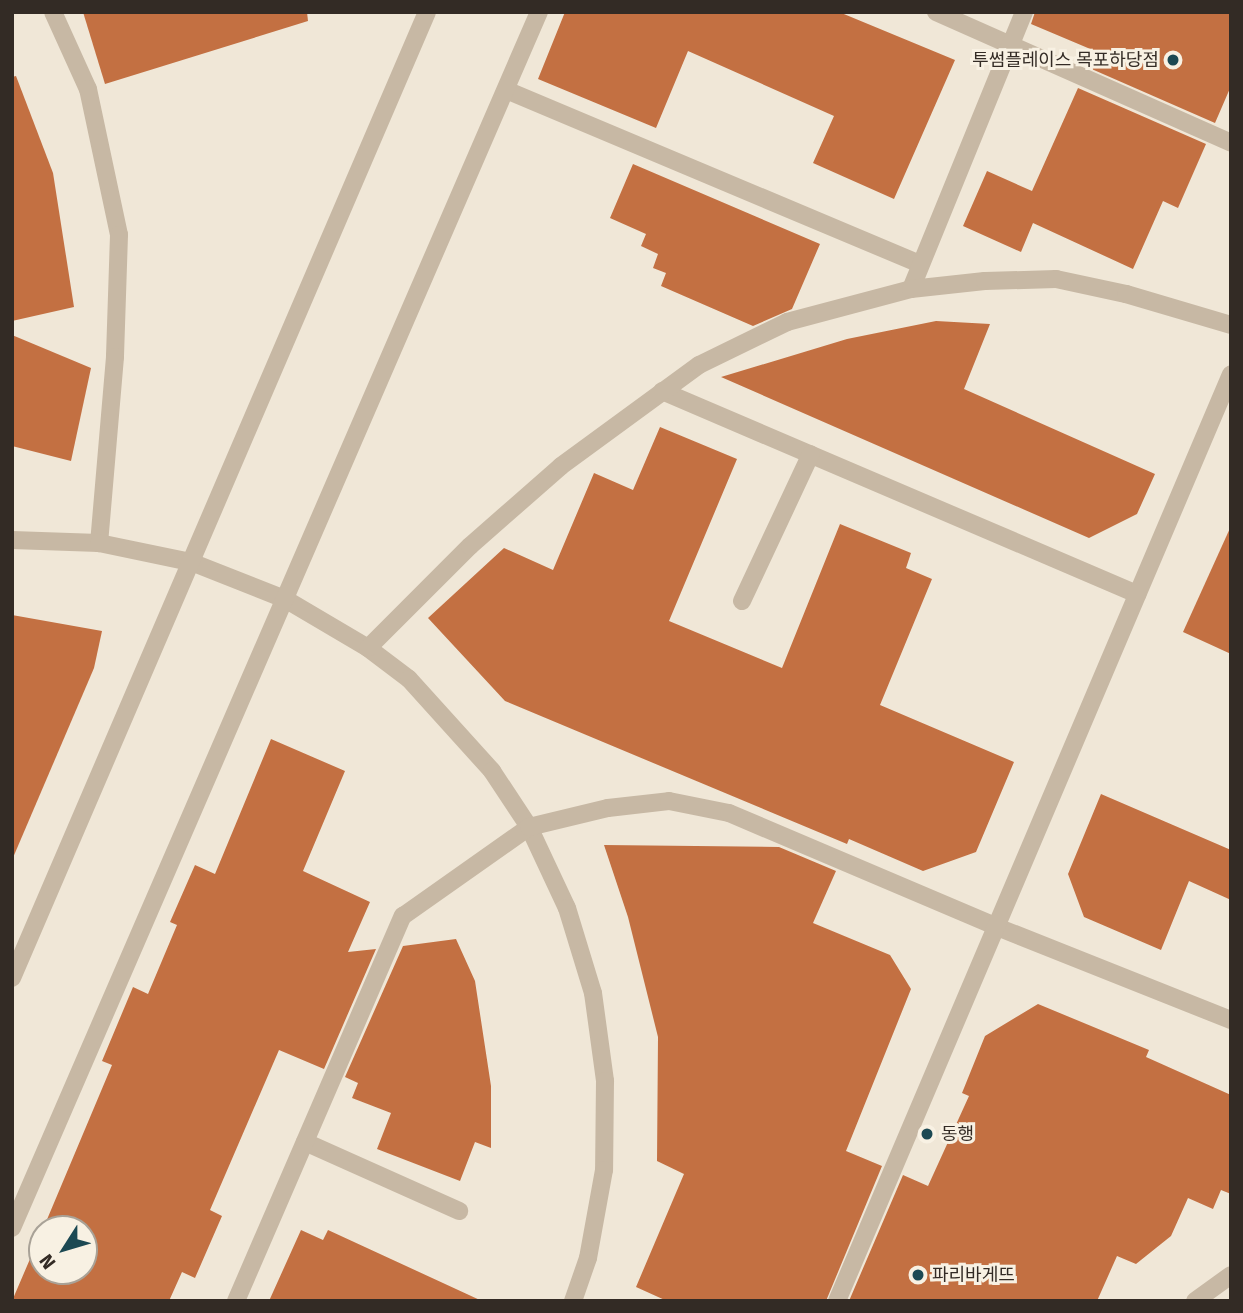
<!DOCTYPE html>
<meta charset="utf-8">
<style>
body{margin:0}
#map{position:relative;width:1243px;height:1313px;overflow:hidden;background:#f0e7d7;font-family:"Fira Sans","Noto Sans KR",sans-serif}
div>[style]{position:absolute}
.building>*{inset:0;background:#c37042}
.minor>*{height:18px;margin:-9px;padding:0 9px;transform-origin:9px;border-radius:9px;background:#c7b8a4}
.dots>*{width:19px;height:19px;translate:-50% -50%;box-sizing:border-box;border:4px solid #f8f1e3;border-radius:50%}
span{translate:-50% -50%;white-space:nowrap;text-align:center;line-height:1.15;-webkit-text-stroke:6px #f8f1e3;paint-order:stroke}
.poi-label{font-size:18px;color:#332b25}
.right{translate:-100% -50%;text-align:right}
.left{translate:0 -50%;text-align:left}
.frame{position:absolute;inset:0;border:14px solid #332b25;pointer-events:none}
.north{position:absolute;left:28px;top:1215px;width:70px;height:70px;box-sizing:border-box;background:#f8f1e3;border:2px solid #a9a297;border-radius:50%;rotate:233deg;font-size:19px;font-weight:700;line-height:28px;text-align:center;color:#332b25}
.north::after{content:'';display:block;margin:auto;width:24px;height:32px;background:#1c4953;clip-path:polygon(50% 0,100% 100%,50% 72%,0 100%)}
</style>
<div id="map">
<div class="building">
<div style="clip-path:polygon(83px 12px,307px 12px,308px 21px,105px 84px)"></div>
<div style="clip-path:polygon(565px 12px,839px 12px,955px 60px,894px 199px,813px 163px,834px 116px,688px 51px,656px 128px,538px 79px)"></div>
<div style="clip-path:polygon(1035px 12px,1231px 12px,1231px 86px,1215px 123px,1087px 67px,1095px 51px,1031px 24px)"></div>
<div style="clip-path:polygon(16px 76px,53px 173px,74px 307px,12px 321px,12px 77px)"></div>
<div style="clip-path:polygon(1078px 88px,1206px 144px,1178px 208px,1163px 201px,1133px 269px,1033px 223px,1021px 252px,963px 226px,987px 171px,1032px 191px)"></div>
<div style="clip-path:polygon(633px 164px,820px 244px,792px 309px,753px 326px,661px 286px,666px 273px,653px 268px,658px 254px,641px 246px,646px 234px,610px 218px)"></div>
<div style="clip-path:polygon(936px 321px,990px 324px,964px 389px,1155px 474px,1137px 514px,1089px 538px,721px 377px,847px 339px)"></div>
<div style="clip-path:polygon(12px 335px,91px 368px,71px 461px,12px 446px)"></div>
<div style="clip-path:polygon(660px 427px,737px 459px,669px 621px,782px 668px,840px 524px,911px 553px,906px 568px,932px 579px,880px 705px,1014px 762px,976px 852px,923px 871px,849px 839px,847px 844px,505px 701px,428px 618px,504px 548px,553px 570px,594px 473px,633px 490px)"></div>
<div style="clip-path:polygon(1231px 526px,1231px 654px,1183px 632px)"></div>
<div style="clip-path:polygon(12px 615px,102px 631px,94px 668px,12px 860px)"></div>
<div style="clip-path:polygon(271px 739px,345px 771px,303px 871px,370px 902px,348px 952px,376px 949px,324px 1069px,279px 1050px,210px 1210px,222px 1216px,195px 1278px,182px 1272px,169px 1301px,12px 1301px,42px 1231px,42px 1271px,84px 1271px,84px 1229px,43px 1229px,112px 1065px,102px 1061px,133px 987px,148px 994px,177px 925px,170px 922px,195px 865px,215px 874px)"></div>
<div style="clip-path:polygon(1101px 794px,1231px 850px,1231px 900px,1189px 881px,1161px 950px,1084px 917px,1068px 874px)"></div>
<div style="clip-path:polygon(604px 845px,779px 847px,836px 871px,813px 923px,890px 955px,911px 989px,846px 1151px,882px 1166px,826px 1301px,667px 1301px,636px 1287px,684px 1174px,657px 1161px,658px 1037px,628px 917px)"></div>
<div style="clip-path:polygon(456px 939px,475px 981px,491px 1086px,491px 1148px,475px 1142px,460px 1181px,377px 1149px,391px 1113px,352px 1098px,358px 1083px,345px 1077px,403px 946px)"></div>
<div style="clip-path:polygon(1038px 1004px,1149px 1050px,1146px 1057px,1231px 1095px,1231px 1194px,1221px 1190px,1213px 1209px,1188px 1198px,1171px 1236px,1136px 1264px,1117px 1256px,1097px 1301px,849px 1301px,903px 1175px,928px 1186px,969px 1096px,962px 1093px,985px 1036px)"></div>
<div style="clip-path:polygon(301px 1230px,323px 1240px,328px 1230px,482px 1301px,269px 1301px)"></div>
</div>
<div class="minor">
<div style="left:53px;top:12px;width:85px;rotate:65.6deg"></div>
<div style="left:88px;top:89px;width:149px;rotate:78deg"></div>
<div style="left:119px;top:235px;width:122px;rotate:91.9deg"></div>
<div style="left:115px;top:357px;width:187px;rotate:94.9deg"></div>
<div style="left:936px;top:12px;width:323px;rotate:23.9deg"></div>
<div style="left:506px;top:90px;width:449px;rotate:22.8deg"></div>
<div style="left:911px;top:289px;width:299px;rotate:-67.8deg"></div>
<div style="left:662px;top:391px;width:517px;rotate:23.14deg"></div>
<div style="left:12px;top:540px;width:87px;rotate:2deg"></div>
<div style="left:99px;top:543px;width:94px;rotate:11.7deg"></div>
<div style="left:191px;top:562px;width:101px;rotate:21.5deg"></div>
<div style="left:285px;top:599px;width:96px;rotate:30.6deg"></div>
<div style="left:368px;top:648px;width:51px;rotate:37.1deg"></div>
<div style="left:409px;top:679px;width:124px;rotate:47.9deg"></div>
<div style="left:492px;top:771px;width:67px;rotate:56.5deg"></div>
<div style="left:529px;top:827px;width:89px;rotate:64.9deg"></div>
<div style="left:567px;top:908px;width:89px;rotate:73deg"></div>
<div style="left:593px;top:993px;width:89px;rotate:82.2deg"></div>
<div style="left:605px;top:1081px;width:89px;rotate:90.6deg"></div>
<div style="left:604px;top:1170px;width:89px;rotate:100.3deg"></div>
<div style="left:588px;top:1258px;width:46px;rotate:109.2deg"></div>
<div style="left:742px;top:601px;width:162px;rotate:-64.9deg"></div>
<div style="left:368px;top:648px;width:144px;rotate:-45deg"></div>
<div style="left:470px;top:546px;width:121px;rotate:-41.3deg"></div>
<div style="left:561px;top:466px;width:171px;rotate:-36.2deg"></div>
<div style="left:699px;top:365px;width:98px;rotate:-26deg"></div>
<div style="left:787px;top:322px;width:128px;rotate:-14.9deg"></div>
<div style="left:911px;top:289px;width:74px;rotate:-6.2deg"></div>
<div style="left:985px;top:281px;width:71px;rotate:-1.6deg"></div>
<div style="left:1056px;top:279px;width:72px;rotate:12.1deg"></div>
<div style="left:1126px;top:294px;width:109px;rotate:16.4deg"></div>
<div style="left:12px;top:978px;width:1051px;rotate:-66.75deg"></div>
<div style="left:305px;top:1142px;width:169px;rotate:24.1deg"></div>
<div style="left:12px;top:1228px;width:1325px;rotate:-66.57deg"></div>
<div style="left:236px;top:1301px;width:420px;rotate:-66.6deg"></div>
<div style="left:403px;top:916px;width:154px;rotate:-35.2deg"></div>
<div style="left:529px;top:827px;width:81px;rotate:-13.5deg"></div>
<div style="left:608px;top:808px;width:61px;rotate:-6.5deg"></div>
<div style="left:669px;top:801px;width:61px;rotate:11.3deg"></div>
<div style="left:729px;top:813px;width:291px;rotate:23deg"></div>
<div style="left:997px;top:927px;width:252px;rotate:21.7deg"></div>
<div style="left:837px;top:1301px;width:1007px;rotate:-66.97deg"></div>
<div style="left:1195px;top:1301px;width:44px;rotate:-35.8deg"></div>
</div>
<div class="dots">
<div style="left:1173px;top:60px;background:#1c4953"></div>
<div style="left:927px;top:1134px;background:#1c4953"></div>
<div style="left:918px;top:1275px;background:#1c4953"></div>
</div>
<div class="poi-label">
<span class="right" style="left:1159px;top:60px">투썸플레이스 목포하당점</span>
<span class="left" style="left:941px;top:1134px">동행</span>
<span class="left" style="left:932px;top:1275px">파리바게뜨</span>
</div>
<div class="frame"></div>
<div class="north">N</div>
</div>
